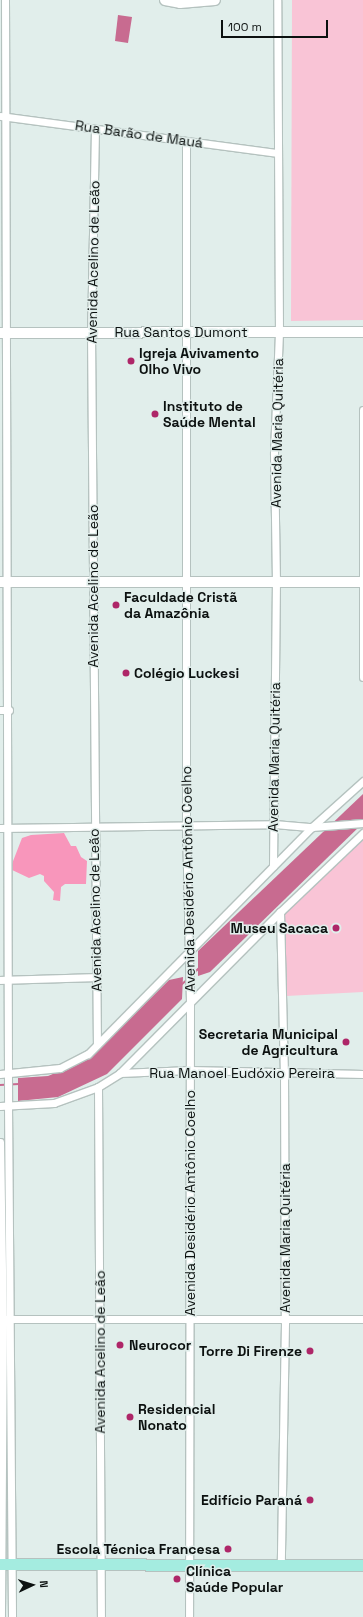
<!DOCTYPE html>
<meta charset="utf-8">
<style>
body{margin:0}
#map{position:relative;width:363px;height:1617px;overflow:hidden;background:#e1eeeb;font-family:"Space Grotesk",sans-serif}
div>[style]{position:absolute}
.green>*{inset:0;background:#f9c4d6}
.forest>*{inset:0;background:#f896bb}
.water>*{inset:0;background:#c86b90}
.stream>*{height:2px;margin:-1px;padding:0 1px;transform-origin:1px;border-radius:1px;background:#c86b90}
.roads{filter:drop-shadow(1px 0 #b5c2bf) drop-shadow(-1px 0 #b5c2bf) drop-shadow(0 1px #b5c2bf) drop-shadow(0 -1px #b5c2bf)}
.street>*{height:7px;margin:-3.5px;padding:0 3.5px;transform-origin:3.5px;border-radius:3.5px;background:#fff}
.secondary>*{height:10px;margin:-5px;padding:0 5px;transform-origin:5px;border-radius:5px;background:#fff}
.primary>*{height:11px;margin:-5.5px;padding:0 5.5px;transform-origin:5.5px;border-radius:5.5px;background:#a4ece0}
.dots>*{width:11px;height:11px;translate:-50% -50%;box-sizing:border-box;border:2px solid #e1eeeb;border-radius:50%}
span{translate:-50% -50%;white-space:nowrap;text-align:center;line-height:1.15;-webkit-text-stroke:3px #e1eeeb;paint-order:stroke}
.street-label{font-size:14px;color:#0c1110}
.poi-label{font-size:14px;color:#0c1110;font-weight:700}
.left{translate:0 -50%;text-align:left}
.right{translate:-100% -50%;text-align:right}
.north{position:absolute;left:12px;top:1565px;width:40px;height:40px;-webkit-text-stroke:3px #e1eeeb;paint-order:stroke;rotate:86deg;font-size:11px;font-weight:700;line-height:16px;text-align:center;color:#0c1110}
.north::after{content:'';display:block;margin:auto;width:14px;height:18px;background:#0c1110;clip-path:polygon(50% 0,100% 100%,50% 72%,0 100%)}
.scale{position:absolute;left:221px;top:20px;width:107px;height:18px;box-sizing:border-box;border:2px solid #0c1110;border-top:0;padding-left:5px;font-size:12px;line-height:14px;white-space:nowrap;color:#0c1110;-webkit-text-stroke:3px #e1eeeb;paint-order:stroke}
</style>
<div id="map">
<div class="green">
<div style="clip-path:polygon(292px 0,363px 0,363px 320px,291px 321px)"></div>
<div style="clip-path:polygon(363px 837px,363px 992px,286px 996px,283px 912px)"></div>
</div>
<div class="forest">
<div style="clip-path:polygon(64px 833px,71px 846px,76px 846px,81px 857px,87px 861px,86px 884px,65px 884px,61px 887px,60px 901px,53px 900px,54px 892px,44px 881px,44px 876px,40px 874px,29px 878px,10px 869px,22px 838px,31px 835px)"></div>
</div>
<div class="water">
<div style="clip-path:polygon(118px 15px,132px 17px,128px 43px,115px 41px)"></div>
<div style="clip-path:polygon(363px 794px,363px 823px,210px 972px,198px 976px,198px 951px)"></div>
<div style="clip-path:polygon(183px 977px,182px 999px,107px 1074px,58px 1097px,18px 1101px,18px 1078px,48px 1076px,89px 1059px,169px 980px)"></div>
</div>
<div class="stream">
<div style="left:192px;top:975px;width:10px;rotate:-45deg"></div>
<div style="left:181px;top:985px;width:9px;rotate:-41deg"></div>
<div style="left:0;top:1085px;width:19px;rotate:-3deg"></div>
</div>
<div class="roads">
<div class="street">
<div style="left:5px;top:0;width:1105px;rotate:89.84deg"></div>
<div style="left:8px;top:1105px;width:512px;rotate:89.55deg"></div>
<div style="left:0;top:116px;width:279px;rotate:7.6deg"></div>
<div style="left:95px;top:129px;width:203px;rotate:91.1deg"></div>
<div style="left:91px;top:332px;width:712px;rotate:89.52deg"></div>
<div style="left:186px;top:141px;width:684px;rotate:90deg"></div>
<div style="left:186px;top:825px;width:178px;rotate:88.7deg"></div>
<div style="left:190px;top:1003px;width:614px;rotate:90.09deg"></div>
<div style="left:363px;top:410px;width:267px;rotate:90deg"></div>
<div style="left:0;top:710px;width:9px"></div>
<div style="left:0;top:828px;width:274px;rotate:-0.8deg"></div>
<div style="left:274px;top:824px;width:38px;rotate:5deg"></div>
<div style="left:312px;top:827px;width:51px;rotate:-4.5deg"></div>
<div style="left:273px;top:866px;width:284px;rotate:-89.4deg"></div>
<div style="left:276px;top:582px;width:130px;rotate:-90.9deg"></div>
<div style="left:274px;top:452px;width:120px;rotate:-87.6deg"></div>
<div style="left:279px;top:332px;width:332px;rotate:-90.3deg"></div>
<div style="left:280px;top:912px;width:160px;rotate:88.6deg"></div>
<div style="left:284px;top:1072px;width:251px;rotate:89.8deg"></div>
<div style="left:285px;top:1323px;width:241px;rotate:91deg"></div>
<div style="left:0;top:980px;width:95px;rotate:-1.8deg"></div>
<div style="left:120px;top:1073px;width:70px;rotate:-2.5deg"></div>
<div style="left:190px;top:1070px;width:173px;rotate:1.3deg"></div>
<div style="left:0;top:1074px;width:60px;rotate:-5.7deg"></div>
<div style="left:60px;top:1068px;width:31px;rotate:-27deg"></div>
<div style="left:88px;top:1054px;width:319px;rotate:-45.4deg"></div>
<div style="left:312px;top:827px;width:69px;rotate:-42deg"></div>
<div style="left:98px;top:1087px;width:530px;rotate:89.68deg"></div>
<div style="left:0;top:1106px;width:54px;rotate:-3.2deg"></div>
<div style="left:54px;top:1103px;width:47px;rotate:-20deg"></div>
<div style="left:98px;top:1087px;width:26px;rotate:-32deg"></div>
<div style="left:120px;top:1073px;width:227px;rotate:-45.2deg"></div>
<div style="left:280px;top:912px;width:115px;rotate:-43.6deg"></div>
<div style="left:0;top:1142px;width:181px;rotate:89.1deg"></div>
<div style="left:3px;top:1323px;width:294px;rotate:90.4deg"></div>
<div style="left:6px;top:1319px;width:357px"></div>
</div>
<div class="secondary">
<div style="left:165px;top:0;width:15px;rotate:11deg"></div>
<div style="left:180px;top:3px;width:35px;rotate:-5deg"></div>
<div style="left:0;top:333px;width:363px;rotate:-0.2deg"></div>
<div style="left:0;top:582px;width:363px"></div>
</div>
<div class="primary">
<div style="left:0;top:1564px;width:363px;rotate:0.2deg"></div>
</div>
</div>
<div class="dots">
<div style="left:131px;top:361px;background:#ae2668"></div>
<div style="left:155px;top:414px;background:#ae2668"></div>
<div style="left:116px;top:605px;background:#ae2668"></div>
<div style="left:126px;top:673px;background:#ae2668"></div>
<div style="left:336px;top:928px;background:#ae2668"></div>
<div style="left:346px;top:1042px;background:#ae2668"></div>
<div style="left:120px;top:1345px;background:#ae2668"></div>
<div style="left:310px;top:1351px;background:#ae2668"></div>
<div style="left:130px;top:1417px;background:#ae2668"></div>
<div style="left:310px;top:1500px;background:#ae2668"></div>
<div style="left:228px;top:1549px;background:#ae2668"></div>
<div style="left:177px;top:1579px;background:#ae2668"></div>
</div>
<div class="street-label">
<span style="left:139px;top:134px;rotate:8deg">Rua Barão de Mauá</span>
<span style="left:93px;top:262px;rotate:-89deg">Avenida Acelino de Leão</span>
<span style="left:181px;top:332px">Rua Santos Dumont</span>
<span style="left:277px;top:433px;rotate:-89deg">Avenida Maria Quitéria</span>
<span style="left:93px;top:586px;rotate:-90deg">Avenida Acelino de Leão</span>
<span style="left:274px;top:757px;rotate:-89deg">Avenida Maria Quitéria</span>
<span style="left:188px;top:879px;rotate:-91deg">Avenida Desidério Antônio Coelho</span>
<span style="left:95px;top:910px;rotate:-91deg">Avenida Acelino de Leão</span>
<span style="left:242px;top:1073px">Rua Manoel Eudóxio Pereira</span>
<span style="left:190px;top:1203px;rotate:-90deg">Avenida Desidério Antônio Coelho</span>
<span style="left:285px;top:1238px;rotate:-90deg">Avenida Maria Quitéria</span>
<span style="left:100px;top:1352px;rotate:-90deg">Avenida Acelino de Leão</span>
</div>
<div class="poi-label">
<span class="left" style="left:139px;top:361px">Igreja Avivamento<br>Olho Vivo</span>
<span class="left" style="left:163px;top:414px">Instituto de<br>Saúde Mental</span>
<span class="left" style="left:124px;top:605px">Faculdade Cristã<br>da Amazônia</span>
<span class="left" style="left:134px;top:673px">Colégio Luckesi</span>
<span class="right" style="left:328px;top:928px">Museu Sacaca</span>
<span class="right" style="left:338px;top:1042px">Secretaria Municipal<br>de Agricultura</span>
<span class="left" style="left:129px;top:1345px">Neurocor</span>
<span class="right" style="left:302px;top:1351px">Torre Di Firenze</span>
<span class="left" style="left:138px;top:1417px">Residencial<br>Nonato</span>
<span class="right" style="left:302px;top:1500px">Edifício Paraná</span>
<span class="right" style="left:220px;top:1549px">Escola Técnica Francesa</span>
<span class="left" style="left:186px;top:1579px">Clínica<br>Saúde Popular</span>
</div>
<div class="north">N</div>
<div class="scale">100 m</div>
</div>
